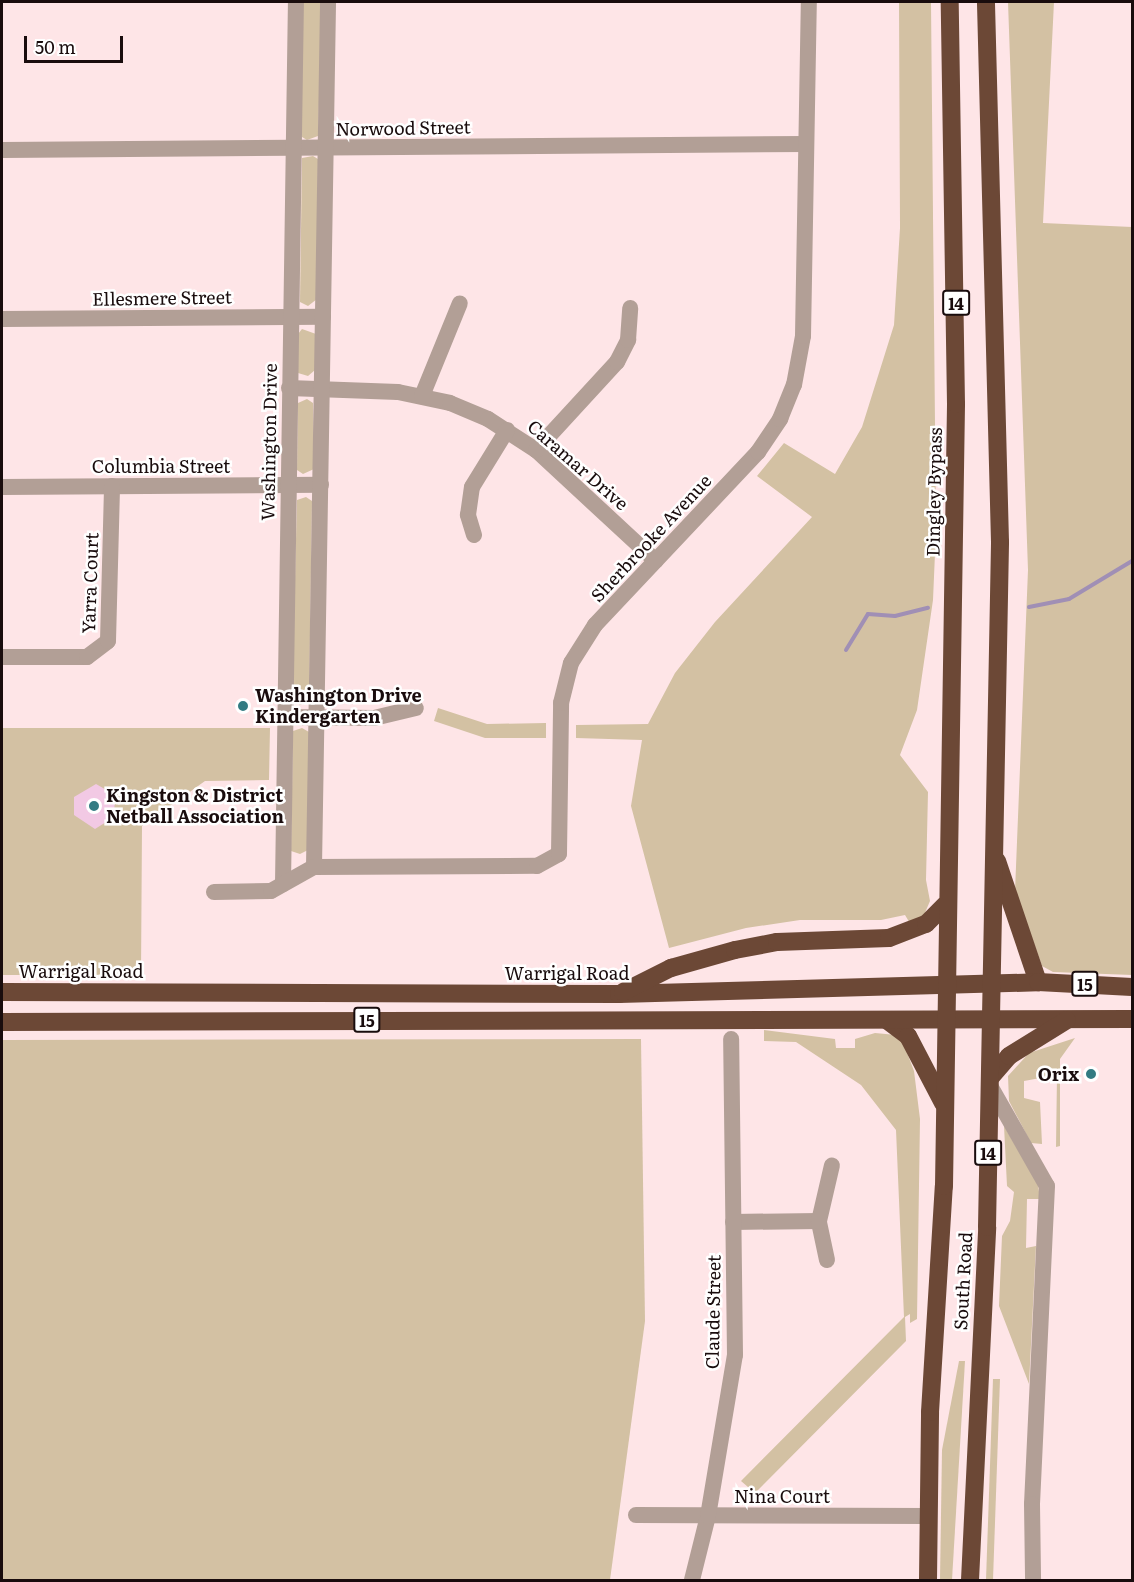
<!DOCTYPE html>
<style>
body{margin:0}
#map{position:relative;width:1134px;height:1582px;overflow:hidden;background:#fee5e7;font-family:Literata,serif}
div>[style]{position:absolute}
.green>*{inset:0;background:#d3c1a3}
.stream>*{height:4px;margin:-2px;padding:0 2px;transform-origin:2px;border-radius:2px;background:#a08fb5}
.building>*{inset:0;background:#f2c9e4}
.minor>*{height:16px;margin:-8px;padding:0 8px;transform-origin:8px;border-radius:8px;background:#b29f96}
.highway>*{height:18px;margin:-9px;padding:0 9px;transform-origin:9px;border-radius:9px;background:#6c4836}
.dots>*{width:16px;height:16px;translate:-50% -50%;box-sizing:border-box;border:3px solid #fff;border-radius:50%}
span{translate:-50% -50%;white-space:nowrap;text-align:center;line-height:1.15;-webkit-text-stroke:5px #fff;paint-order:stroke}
.shield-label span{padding:2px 4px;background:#fff;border:2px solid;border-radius:4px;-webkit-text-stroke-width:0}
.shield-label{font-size:16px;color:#190c0d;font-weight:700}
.street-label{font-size:18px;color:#190c0d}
.poi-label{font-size:18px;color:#190c0d;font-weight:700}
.left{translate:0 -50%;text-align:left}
.right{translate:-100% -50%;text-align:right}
.frame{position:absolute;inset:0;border:3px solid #190c0d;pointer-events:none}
.scale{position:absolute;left:24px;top:36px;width:99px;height:27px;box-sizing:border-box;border:3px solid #190c0d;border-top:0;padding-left:8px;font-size:18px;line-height:21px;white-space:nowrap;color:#190c0d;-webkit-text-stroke:4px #fff;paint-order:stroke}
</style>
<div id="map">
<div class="green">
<div style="clip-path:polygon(302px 2px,322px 2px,318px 136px,307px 140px,302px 137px)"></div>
<div style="clip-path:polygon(899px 2px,931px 2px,936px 530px,933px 600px,917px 710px,900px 755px,928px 792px,926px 880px,930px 901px,924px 915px,911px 925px,905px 915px,881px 920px,800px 920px,746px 928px,669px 948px,631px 806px,642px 740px,576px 738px,576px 725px,648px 724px,675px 673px,715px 622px,812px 517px,757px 476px,784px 443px,835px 474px,862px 427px,894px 325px,900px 228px)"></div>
<div style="clip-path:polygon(1008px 2px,1054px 2px,1043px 223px,1132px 227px,1132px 975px,1053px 972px,1042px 966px,1015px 891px,1028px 570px)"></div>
<div style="clip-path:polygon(313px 156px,318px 159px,317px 299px,308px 306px,300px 302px,302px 158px)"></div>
<div style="clip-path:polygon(302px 329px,316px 334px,315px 370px,308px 376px,298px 373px,298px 334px)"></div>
<div style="clip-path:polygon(307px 399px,313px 403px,314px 469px,303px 474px,297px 470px,298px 403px)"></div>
<div style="clip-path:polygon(306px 497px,312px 501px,309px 701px,300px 705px,292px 699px,297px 500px)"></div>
<div style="clip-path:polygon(438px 708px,487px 724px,546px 723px,546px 738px,485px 738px,434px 721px)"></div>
<div style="clip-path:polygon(2px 728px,270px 728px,269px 780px,205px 781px,142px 826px,141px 975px,2px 975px)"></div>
<div style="clip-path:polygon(302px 728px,309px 732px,308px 850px,300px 854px,291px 851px,293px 731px)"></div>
<div style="clip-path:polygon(764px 1030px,835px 1039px,836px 1048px,855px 1048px,855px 1039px,875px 1033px,896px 1035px,903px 1042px,914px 1071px,920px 1119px,917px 1319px,910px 1323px,910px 1314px,905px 1317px,906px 1341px,755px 1493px,741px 1481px,904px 1317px,896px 1130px,861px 1085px,796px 1042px,764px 1041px)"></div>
<div style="clip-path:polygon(1075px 1038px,1060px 1059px,1060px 1146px,1056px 1147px,1057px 1075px,1024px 1081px,1024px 1098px,1040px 1102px,1042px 1144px,1031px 1143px,1009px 1101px,1008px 1076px,1029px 1053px)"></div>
<div style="clip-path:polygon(641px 1039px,645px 1321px,610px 1580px,2px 1580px,2px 1040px)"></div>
<div style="clip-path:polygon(1004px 1126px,1038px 1184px,1040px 1199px,1027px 1199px,1026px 1248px,1036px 1246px,1029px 1384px,999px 1306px,1002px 1236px,1010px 1221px,1014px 1192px,1007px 1186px)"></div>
<div style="clip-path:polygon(959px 1361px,965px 1361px,952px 1580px,940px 1580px,942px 1450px)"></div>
<div style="clip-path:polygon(993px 1379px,1000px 1379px,993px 1580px,986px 1580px)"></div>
</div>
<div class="stream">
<div style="left:1029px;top:607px;width:41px;rotate:-11.3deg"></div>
<div style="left:1069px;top:599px;width:74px;rotate:-31.1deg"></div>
<div style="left:846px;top:650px;width:42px;rotate:-58.6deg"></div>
<div style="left:868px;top:614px;width:27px;rotate:4deg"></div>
<div style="left:895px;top:616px;width:34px;rotate:-14deg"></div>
</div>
<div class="building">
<div style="clip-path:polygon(96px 784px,115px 795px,114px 817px,95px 829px,74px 815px,74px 797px)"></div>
</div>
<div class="minor">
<div style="left:2px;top:150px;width:804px;rotate:-0.43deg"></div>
<div style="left:2px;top:319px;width:321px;rotate:-0.4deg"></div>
<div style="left:289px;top:388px;width:109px;rotate:2.1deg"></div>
<div style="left:398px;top:392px;width:53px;rotate:11.9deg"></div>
<div style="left:450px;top:403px;width:41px;rotate:22.8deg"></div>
<div style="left:488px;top:419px;width:57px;rotate:32.9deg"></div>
<div style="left:536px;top:450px;width:163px;rotate:42.8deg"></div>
<div style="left:422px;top:396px;width:100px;rotate:-67.8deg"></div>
<div style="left:536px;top:450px;width:120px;rotate:-47.4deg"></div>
<div style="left:617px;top:362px;width:25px;rotate:-63deg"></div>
<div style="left:628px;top:340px;width:32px;rotate:-86deg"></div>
<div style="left:2px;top:487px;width:319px;rotate:-0.4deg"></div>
<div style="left:474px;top:535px;width:21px;rotate:-107deg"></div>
<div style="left:468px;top:515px;width:28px;rotate:-82deg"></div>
<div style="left:472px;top:487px;width:67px;rotate:-58.4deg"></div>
<div style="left:2px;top:657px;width:85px"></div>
<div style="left:87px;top:657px;width:26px;rotate:-37deg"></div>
<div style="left:108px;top:641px;width:155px;rotate:-88.5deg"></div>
<div style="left:285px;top:717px;width:89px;rotate:0.6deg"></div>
<div style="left:374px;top:718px;width:43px;rotate:-13.4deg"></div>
<div style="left:314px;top:867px;width:865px;rotate:-89.07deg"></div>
<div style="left:283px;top:884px;width:882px;rotate:-89.16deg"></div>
<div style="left:214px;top:892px;width:57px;rotate:-1deg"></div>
<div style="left:271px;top:891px;width:49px;rotate:-29.2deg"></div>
<div style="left:314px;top:867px;width:223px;rotate:-0.3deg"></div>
<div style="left:537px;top:866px;width:25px;rotate:-29deg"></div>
<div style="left:559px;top:854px;width:151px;rotate:-89.2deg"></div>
<div style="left:561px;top:703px;width:41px;rotate:-76deg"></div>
<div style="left:571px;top:663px;width:45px;rotate:-57.7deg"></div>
<div style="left:595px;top:625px;width:238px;rotate:-46.7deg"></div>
<div style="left:758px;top:452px;width:40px;rotate:-56deg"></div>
<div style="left:780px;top:419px;width:37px;rotate:-68deg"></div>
<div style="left:794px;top:385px;width:50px;rotate:-79.6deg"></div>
<div style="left:803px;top:336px;width:334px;rotate:-89deg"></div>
<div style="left:989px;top:1084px;width:117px;rotate:60.4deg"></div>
<div style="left:1047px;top:1186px;width:318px;rotate:92.7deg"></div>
<div style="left:1032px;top:1504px;width:76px;rotate:89.2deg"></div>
<div style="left:733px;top:1222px;width:86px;rotate:-0.7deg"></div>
<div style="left:827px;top:1260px;width:40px;rotate:-102deg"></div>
<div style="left:819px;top:1221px;width:57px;rotate:-76.9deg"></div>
<div style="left:636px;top:1515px;width:292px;rotate:0.2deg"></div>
<div style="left:692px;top:1580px;width:66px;rotate:-76deg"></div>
<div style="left:708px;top:1516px;width:163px;rotate:-80.5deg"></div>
<div style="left:735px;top:1355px;width:316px;rotate:-90.7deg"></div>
</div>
<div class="highway">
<div style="left:997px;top:861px;width:128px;rotate:71.3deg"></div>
<div style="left:2px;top:992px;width:617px;rotate:0.19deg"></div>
<div style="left:619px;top:994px;width:419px;rotate:-1.6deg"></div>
<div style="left:1038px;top:982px;width:94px;rotate:3deg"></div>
<div style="left:623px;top:992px;width:54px;rotate:-26.6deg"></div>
<div style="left:671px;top:968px;width:66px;rotate:-15.7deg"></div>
<div style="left:735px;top:950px;width:43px;rotate:-10.8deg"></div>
<div style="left:777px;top:942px;width:112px;rotate:-2deg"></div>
<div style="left:889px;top:938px;width:40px;rotate:-21deg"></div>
<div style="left:926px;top:924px;width:27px;rotate:-45deg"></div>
<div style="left:888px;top:1021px;width:25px;rotate:37deg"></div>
<div style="left:908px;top:1036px;width:76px;rotate:62.4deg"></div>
<div style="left:2px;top:1022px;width:1130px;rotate:-0.15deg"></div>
<div style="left:990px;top:1078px;width:29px;rotate:-49deg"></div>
<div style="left:1009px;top:1056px;width:68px;rotate:-31.8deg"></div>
<div style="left:928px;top:1580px;width:168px;rotate:-89.3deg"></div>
<div style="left:930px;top:1412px;width:226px;rotate:-86.5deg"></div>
<div style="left:944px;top:1186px;width:782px;rotate:-89.12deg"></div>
<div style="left:956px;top:404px;width:402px;rotate:-90.9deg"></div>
<div style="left:970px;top:1580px;width:353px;rotate:-87.2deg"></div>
<div style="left:987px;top:1227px;width:685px;rotate:-88.91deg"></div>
<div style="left:1000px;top:542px;width:540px;rotate:-91.49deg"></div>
</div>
<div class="dots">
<div style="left:243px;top:706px;background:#337b82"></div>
<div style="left:94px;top:806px;background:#337b82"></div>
<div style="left:1091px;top:1074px;background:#337b82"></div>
</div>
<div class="shield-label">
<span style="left:956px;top:303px">14</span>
<span style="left:1085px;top:984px">15</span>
<span style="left:367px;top:1020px">15</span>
<span style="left:988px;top:1153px">14</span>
</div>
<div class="street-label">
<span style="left:403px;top:128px;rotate:-1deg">Norwood Street</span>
<span style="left:162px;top:298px;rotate:-1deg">Ellesmere Street</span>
<span style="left:269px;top:442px;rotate:-89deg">Washington Drive</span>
<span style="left:578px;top:465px;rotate:41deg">Caramar Drive</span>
<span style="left:161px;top:466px">Columbia Street</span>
<span style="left:934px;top:492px;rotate:-89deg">Dingley Bypass</span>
<span style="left:651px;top:538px;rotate:-47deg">Sherbrooke Avenue</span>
<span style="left:90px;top:583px;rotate:-88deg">Yarra Court</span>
<span style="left:81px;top:971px">Warrigal Road</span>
<span style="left:567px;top:973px">Warrigal Road</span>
<span style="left:963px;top:1281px;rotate:-87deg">South Road</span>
<span style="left:713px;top:1312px;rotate:-89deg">Claude Street</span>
<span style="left:782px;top:1496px">Nina Court</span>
</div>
<div class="poi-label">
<span class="left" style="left:255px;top:706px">Washington Drive<br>Kindergarten</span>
<span class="left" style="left:106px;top:806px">Kingston &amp; District<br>Netball Association</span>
<span class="right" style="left:1079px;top:1074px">Orix</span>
</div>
<div class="frame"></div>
<div class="scale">50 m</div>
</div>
